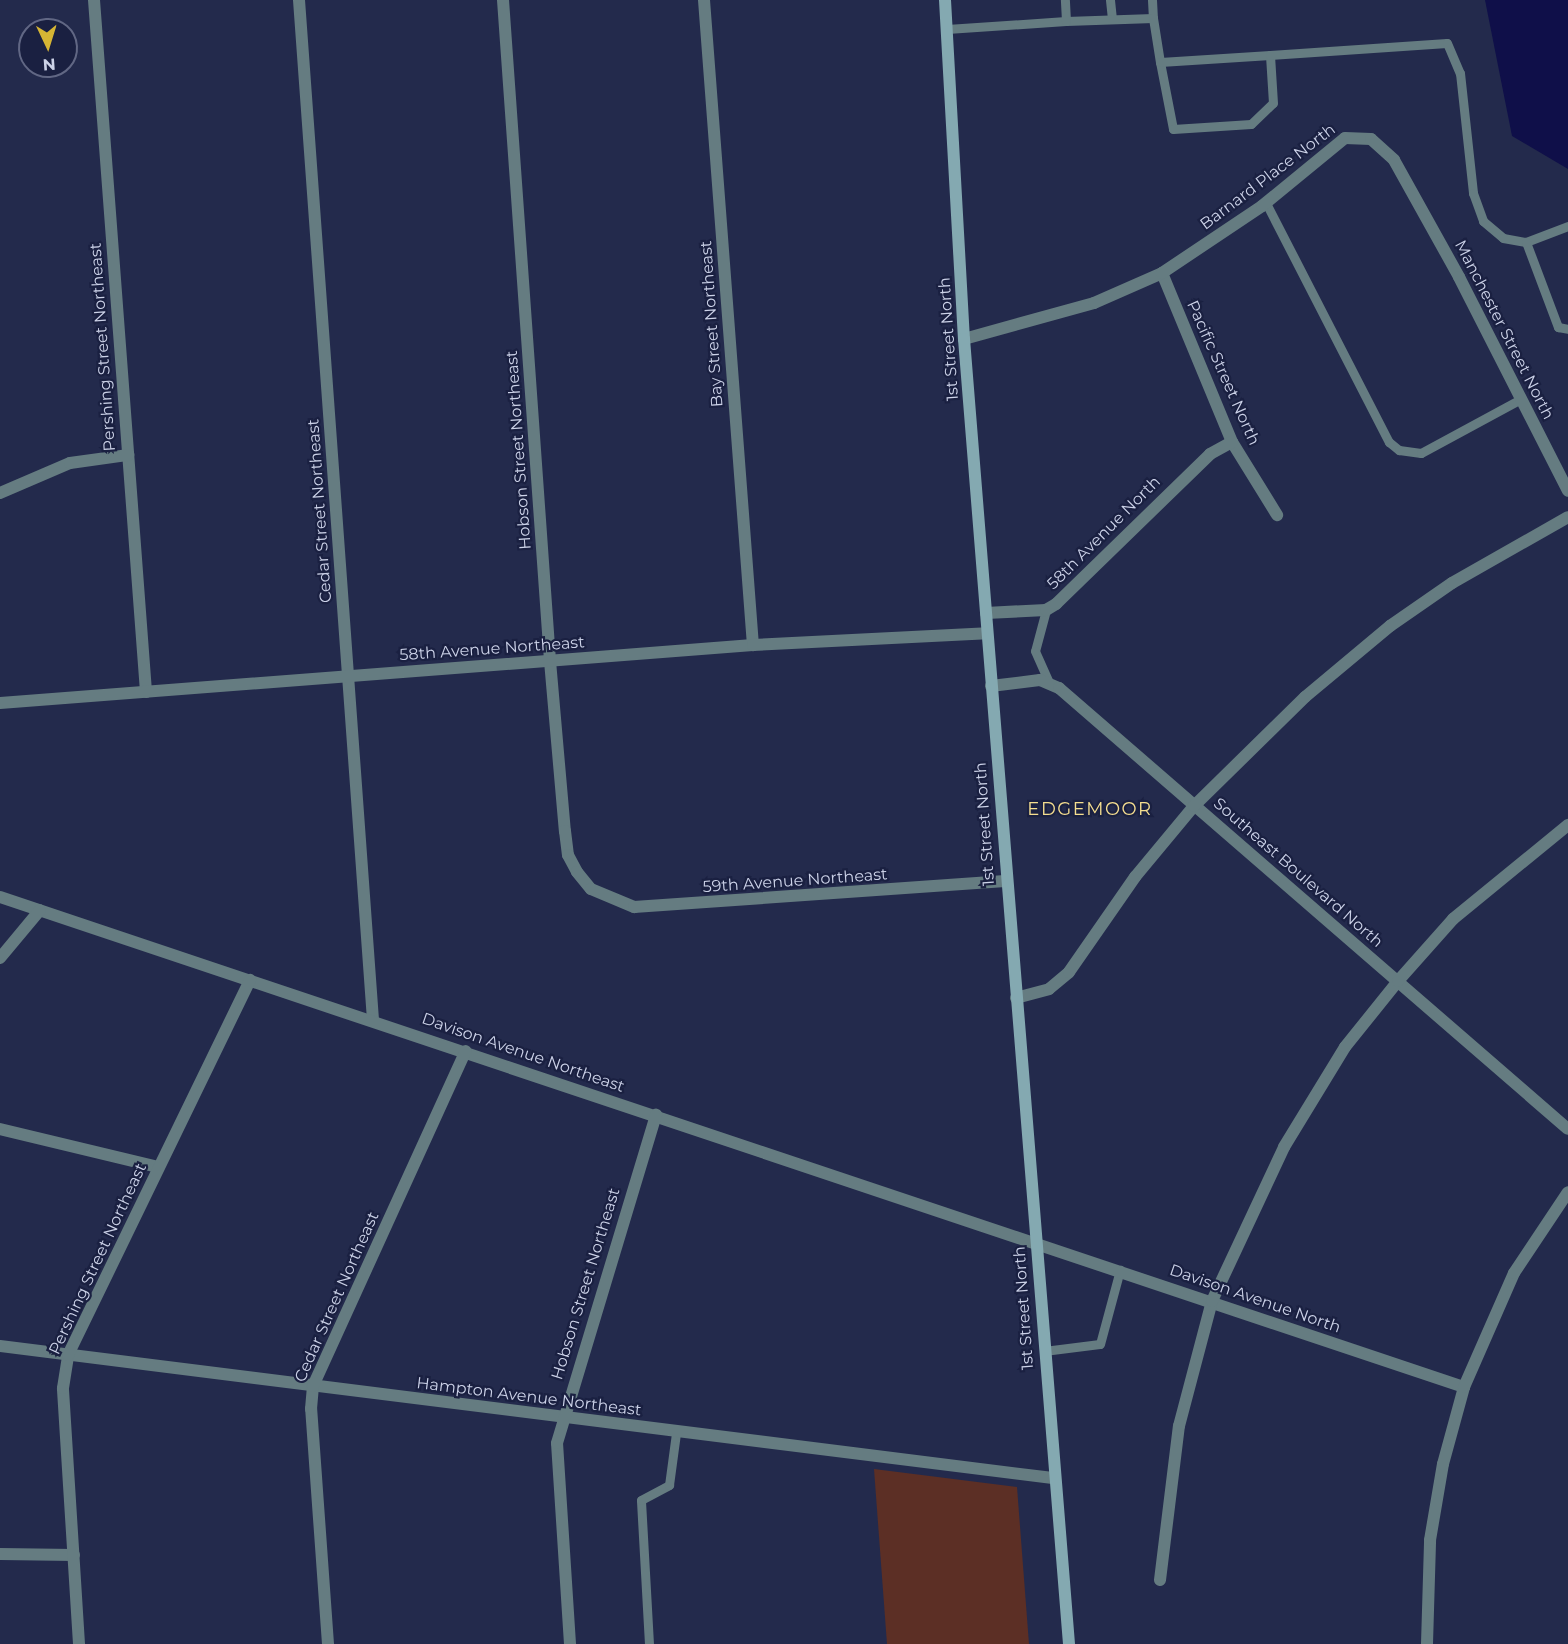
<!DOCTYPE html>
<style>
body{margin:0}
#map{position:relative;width:1568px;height:1644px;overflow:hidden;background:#232a4c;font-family:Montserrat,sans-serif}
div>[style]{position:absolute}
.green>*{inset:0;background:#5c2f25}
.water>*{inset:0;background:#0f0f49}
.lane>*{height:9px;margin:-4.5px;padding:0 4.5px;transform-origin:4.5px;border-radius:4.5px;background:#657c81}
.street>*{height:12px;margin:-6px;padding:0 6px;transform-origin:6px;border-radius:6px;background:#657c81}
.secondary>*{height:12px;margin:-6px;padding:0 6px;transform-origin:6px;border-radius:6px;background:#84a9b1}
span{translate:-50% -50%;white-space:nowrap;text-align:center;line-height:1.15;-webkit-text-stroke:4.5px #1a2041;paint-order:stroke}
.street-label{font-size:16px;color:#ccd2e8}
.neighbourhood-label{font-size:18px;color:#f5de90;letter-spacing:1.5px}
.north{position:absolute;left:18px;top:18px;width:60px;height:60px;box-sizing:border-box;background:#1a2041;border:2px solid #616784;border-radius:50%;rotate:176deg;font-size:16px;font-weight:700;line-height:24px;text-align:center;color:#ccd2e8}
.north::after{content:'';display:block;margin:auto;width:21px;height:27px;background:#d6b534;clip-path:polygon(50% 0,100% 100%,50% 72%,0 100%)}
</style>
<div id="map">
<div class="green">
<div style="clip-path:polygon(874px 1469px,1017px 1487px,1029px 1644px,887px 1644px)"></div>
</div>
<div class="water">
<div style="clip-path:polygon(1485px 0,1568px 0,1568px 169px,1512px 136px)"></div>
</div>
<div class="lane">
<div style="left:1110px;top:0;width:19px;rotate:84deg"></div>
<div style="left:1152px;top:0;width:18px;rotate:87deg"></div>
<div style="left:1066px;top:21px;width:87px;rotate:-2deg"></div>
<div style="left:1153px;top:18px;width:45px;rotate:81deg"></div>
<div style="left:1160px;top:62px;width:68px;rotate:79deg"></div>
<div style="left:1173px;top:129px;width:78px;rotate:-3.7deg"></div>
<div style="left:1251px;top:124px;width:30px;rotate:-44deg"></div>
<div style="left:1273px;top:103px;width:48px;rotate:-93.6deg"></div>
<div style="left:1270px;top:55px;width:110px;rotate:176.4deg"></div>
<div style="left:947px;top:29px;width:119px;rotate:-3.8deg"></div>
<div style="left:1066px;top:21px;width:21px;rotate:-93deg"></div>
<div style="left:1270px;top:55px;width:177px;rotate:-3.9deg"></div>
<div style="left:1447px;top:43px;width:33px;rotate:67deg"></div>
<div style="left:1460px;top:73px;width:121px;rotate:83.8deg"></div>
<div style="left:1473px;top:193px;width:30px;rotate:70deg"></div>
<div style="left:1483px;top:221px;width:26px;rotate:40deg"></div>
<div style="left:1503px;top:238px;width:23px;rotate:10deg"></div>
<div style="left:1526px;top:242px;width:45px;rotate:-20.9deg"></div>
<div style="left:1266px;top:203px;width:269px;rotate:62.8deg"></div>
<div style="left:1389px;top:442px;width:13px;rotate:39deg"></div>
<div style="left:1399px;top:450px;width:22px;rotate:8deg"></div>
<div style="left:1421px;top:453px;width:114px;rotate:-28.4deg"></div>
<div style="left:1526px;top:242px;width:91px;rotate:69.4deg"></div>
<div style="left:1558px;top:327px;width:10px;rotate:11deg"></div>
<div style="left:1046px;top:610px;width:42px;rotate:105deg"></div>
<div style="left:1035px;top:651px;width:34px;rotate:66deg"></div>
<div style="left:1044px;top:1351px;width:56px;rotate:-7.1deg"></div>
<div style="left:1100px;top:1344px;width:77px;rotate:-74.9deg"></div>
<div style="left:649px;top:1644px;width:144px;rotate:-93.2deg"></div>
<div style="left:641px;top:1500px;width:32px;rotate:-28deg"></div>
<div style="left:669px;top:1485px;width:52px;rotate:-82.3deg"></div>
</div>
<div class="street">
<div style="left:94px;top:0;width:694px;rotate:85.7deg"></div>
<div style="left:299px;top:0;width:1023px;rotate:85.85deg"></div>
<div style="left:503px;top:0;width:663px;rotate:85.93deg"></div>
<div style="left:550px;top:661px;width:171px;rotate:85deg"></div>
<div style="left:565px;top:831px;width:24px;rotate:83deg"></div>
<div style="left:568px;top:855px;width:19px;rotate:62deg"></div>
<div style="left:577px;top:872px;width:22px;rotate:51deg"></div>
<div style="left:591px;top:889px;width:47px;rotate:22.7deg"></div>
<div style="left:634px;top:907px;width:372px;rotate:-4deg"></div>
<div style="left:704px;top:0;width:647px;rotate:85.66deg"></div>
<div style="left:1162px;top:273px;width:183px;rotate:67.5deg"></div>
<div style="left:1232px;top:442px;width:86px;rotate:58.3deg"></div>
<div style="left:964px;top:339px;width:135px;rotate:-15.5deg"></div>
<div style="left:1094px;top:303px;width:74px;rotate:-23.8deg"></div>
<div style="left:1162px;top:273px;width:120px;rotate:-33.8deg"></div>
<div style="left:1262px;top:206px;width:107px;rotate:-39.3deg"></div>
<div style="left:1345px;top:138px;width:26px;rotate:2deg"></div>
<div style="left:1371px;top:139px;width:31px;rotate:42deg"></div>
<div style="left:1394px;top:160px;width:134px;rotate:60.9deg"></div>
<div style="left:1459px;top:277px;width:240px;rotate:63deg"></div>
<div style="left:0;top:493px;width:76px;rotate:-23.2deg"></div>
<div style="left:70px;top:463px;width:59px;rotate:-7.9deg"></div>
<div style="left:986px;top:613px;width:60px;rotate:-2.9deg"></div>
<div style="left:1046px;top:610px;width:12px;rotate:-31deg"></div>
<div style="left:1056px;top:604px;width:215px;rotate:-44.2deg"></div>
<div style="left:1210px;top:454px;width:25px;rotate:-29deg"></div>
<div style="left:991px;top:686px;width:49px;rotate:-7deg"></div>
<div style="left:1040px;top:680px;width:21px;rotate:23deg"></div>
<div style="left:1059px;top:688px;width:673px;rotate:40.91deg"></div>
<div style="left:0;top:703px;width:755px;rotate:-4.4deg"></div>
<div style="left:753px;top:645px;width:234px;rotate:-2.9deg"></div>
<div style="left:0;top:897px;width:1544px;rotate:18.51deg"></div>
<div style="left:0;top:958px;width:62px;rotate:-50.2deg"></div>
<div style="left:1016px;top:998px;width:34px;rotate:-15deg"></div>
<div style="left:1049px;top:989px;width:26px;rotate:-40deg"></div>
<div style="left:1069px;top:972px;width:116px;rotate:-55.2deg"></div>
<div style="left:1135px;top:877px;width:92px;rotate:-50.3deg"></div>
<div style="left:1194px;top:806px;width:156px;rotate:-44.5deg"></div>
<div style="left:1305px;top:697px;width:111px;rotate:-39.9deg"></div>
<div style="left:1390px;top:626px;width:75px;rotate:-34.7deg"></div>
<div style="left:1452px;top:583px;width:133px;rotate:-29.6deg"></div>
<div style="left:0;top:1129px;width:163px;rotate:13.5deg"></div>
<div style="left:0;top:1346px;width:1061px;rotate:7.15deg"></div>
<div style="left:0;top:1554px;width:74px;rotate:0.8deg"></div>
<div style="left:1160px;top:1580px;width:155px;rotate:-83deg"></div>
<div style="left:1179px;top:1426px;width:129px;rotate:-75.2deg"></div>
<div style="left:1212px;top:1301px;width:170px;rotate:-64.9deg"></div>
<div style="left:1284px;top:1147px;width:117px;rotate:-58.6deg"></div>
<div style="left:1345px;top:1047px;width:85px;rotate:-51.2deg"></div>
<div style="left:1398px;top:981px;width:83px;rotate:-48.4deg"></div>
<div style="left:1453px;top:919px;width:149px;rotate:-39.3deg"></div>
<div style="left:79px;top:1644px;width:256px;rotate:-93.6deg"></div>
<div style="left:63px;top:1388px;width:33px;rotate:-81deg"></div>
<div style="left:68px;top:1355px;width:417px;rotate:-64.1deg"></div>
<div style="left:328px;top:1644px;width:236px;rotate:-94.1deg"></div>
<div style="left:311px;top:1409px;width:23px;rotate:-85deg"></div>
<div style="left:313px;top:1386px;width:368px;rotate:-65.5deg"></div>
<div style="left:570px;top:1644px;width:201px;rotate:-93.7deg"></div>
<div style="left:557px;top:1443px;width:343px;rotate:-73.2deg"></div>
<div style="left:1427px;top:1644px;width:104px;rotate:-88.3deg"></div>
<div style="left:1430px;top:1540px;width:77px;rotate:-80.3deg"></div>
<div style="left:1443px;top:1464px;width:80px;rotate:-74.7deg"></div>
<div style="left:1464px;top:1387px;width:124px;rotate:-66.3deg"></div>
<div style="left:1514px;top:1273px;width:97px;rotate:-56.3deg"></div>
</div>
<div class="secondary">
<div style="left:945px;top:0;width:340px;rotate:86.8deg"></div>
<div style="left:964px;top:339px;width:1309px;rotate:85.4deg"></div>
</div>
<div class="street-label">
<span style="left:1268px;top:177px;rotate:-37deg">Barnard Place North</span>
<span style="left:712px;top:324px;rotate:-94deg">Bay Street Northeast</span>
<span style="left:1504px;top:330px;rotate:63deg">Manchester Street North</span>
<span style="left:949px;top:339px;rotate:-94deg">1st Street North</span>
<span style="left:103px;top:347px;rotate:-94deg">Pershing Street Northeast</span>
<span style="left:1223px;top:373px;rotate:66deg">Pacific Street North</span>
<span style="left:519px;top:450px;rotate:-94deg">Hobson Street Northeast</span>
<span style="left:320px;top:511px;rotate:-94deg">Cedar Street Northeast</span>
<span style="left:1104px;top:533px;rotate:-45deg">58th Avenue North</span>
<span style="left:492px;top:649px;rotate:-4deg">58th Avenue Northeast</span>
<span style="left:985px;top:824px;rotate:-94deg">1st Street North</span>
<span style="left:1298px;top:873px;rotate:41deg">Southeast Boulevard North</span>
<span style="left:795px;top:881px;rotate:-4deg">59th Avenue Northeast</span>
<span style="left:523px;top:1053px;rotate:19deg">Davison Avenue Northeast</span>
<span style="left:98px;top:1259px;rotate:-65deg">Pershing Street Northeast</span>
<span style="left:586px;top:1284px;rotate:-73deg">Hobson Street Northeast</span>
<span style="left:337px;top:1297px;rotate:-66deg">Cedar Street Northeast</span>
<span style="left:1255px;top:1299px;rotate:19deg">Davison Avenue North</span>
<span style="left:1024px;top:1308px;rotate:-94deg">1st Street North</span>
<span style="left:529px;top:1397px;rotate:7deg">Hampton Avenue Northeast</span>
</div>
<div class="neighbourhood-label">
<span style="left:1090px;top:809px">EDGEMOOR</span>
</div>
<div class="north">N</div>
</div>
